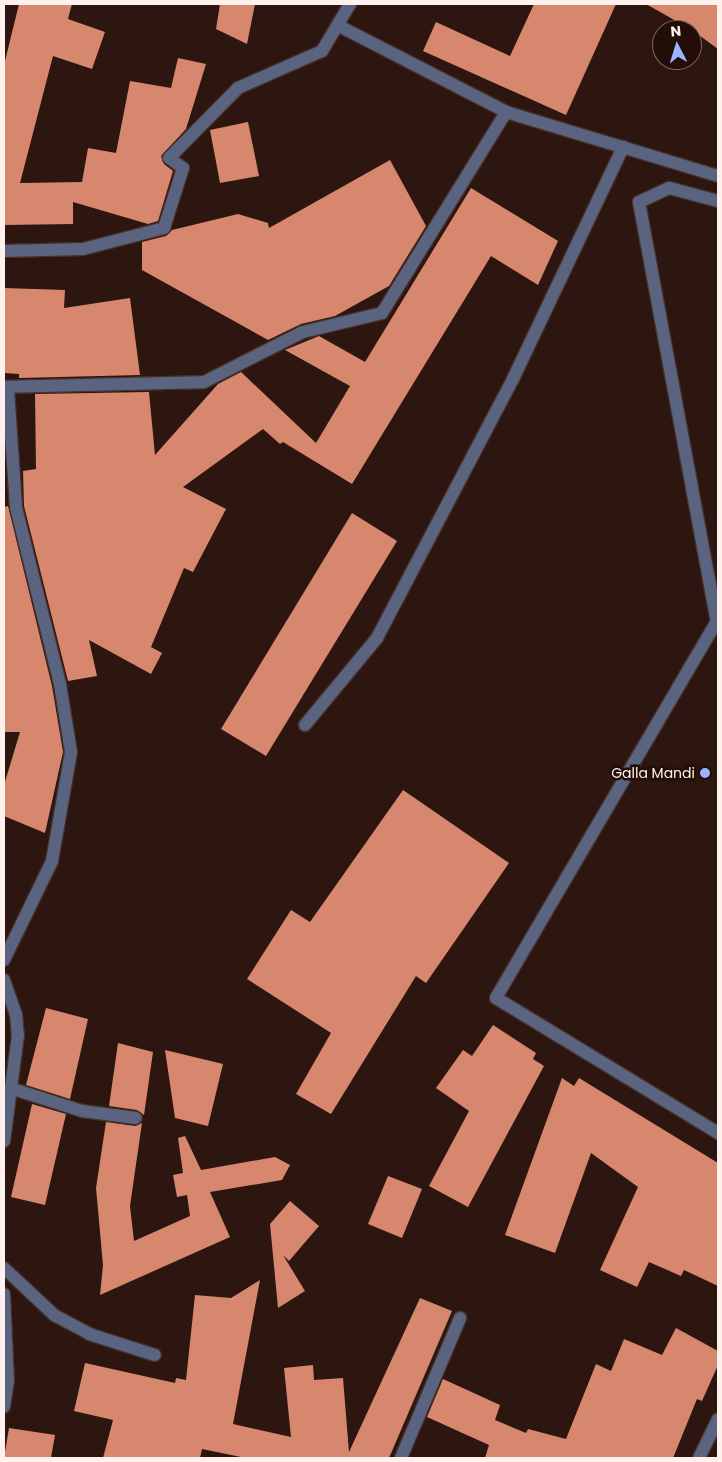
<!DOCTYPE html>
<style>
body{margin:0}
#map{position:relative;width:722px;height:1462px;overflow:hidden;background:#2d160f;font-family:Poppins,sans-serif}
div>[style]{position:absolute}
.building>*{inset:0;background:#d6876e}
.roads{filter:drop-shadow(1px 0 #46302a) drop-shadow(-1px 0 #46302a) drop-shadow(0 1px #46302a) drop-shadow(0 -1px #46302a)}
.minor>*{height:12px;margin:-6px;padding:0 6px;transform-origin:6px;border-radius:6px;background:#5a6481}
.dots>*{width:14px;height:14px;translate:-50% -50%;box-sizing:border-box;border:2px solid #230d07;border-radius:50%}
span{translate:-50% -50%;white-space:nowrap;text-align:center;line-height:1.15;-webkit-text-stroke:5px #230d07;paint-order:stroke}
.poi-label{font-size:14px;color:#fff1ed}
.right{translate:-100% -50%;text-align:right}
.frame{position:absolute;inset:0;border:5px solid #fff1ed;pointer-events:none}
.north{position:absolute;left:652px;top:20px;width:50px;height:50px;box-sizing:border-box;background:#230d07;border:1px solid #7b6863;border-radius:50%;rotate:355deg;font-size:14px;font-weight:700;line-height:20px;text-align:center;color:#fff1ed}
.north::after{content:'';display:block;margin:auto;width:18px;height:22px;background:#9cb4fd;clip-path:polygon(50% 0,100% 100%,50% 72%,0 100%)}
</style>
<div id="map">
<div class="building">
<div style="clip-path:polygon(19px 4px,72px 4px,68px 19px,105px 32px,92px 69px,53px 56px,20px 183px,82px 182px,88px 148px,116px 153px,130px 81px,171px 88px,178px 58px,206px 64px,186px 129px,161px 156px,164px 164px,173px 171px,158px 221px,148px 224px,73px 202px,73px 224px,4px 225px,4px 65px)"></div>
<div style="clip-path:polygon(220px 4px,255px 4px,247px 44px,216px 29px)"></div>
<div style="clip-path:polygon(534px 4px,616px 4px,566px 115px,423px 51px,436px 22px,510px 56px)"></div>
<div style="clip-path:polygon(646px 4px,718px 4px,718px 49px,692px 30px)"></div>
<div style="clip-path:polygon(248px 122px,259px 176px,220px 183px,210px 130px)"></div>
<div style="clip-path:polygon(390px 160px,426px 226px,389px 286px,335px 316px,301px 324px,268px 340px,142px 270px,142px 242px,166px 236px,172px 230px,238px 214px,268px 223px,269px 228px)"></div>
<div style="clip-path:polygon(471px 188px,558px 241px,538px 285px,491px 256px,352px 484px,283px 442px,280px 444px,263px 429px,183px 487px,226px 509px,193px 572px,184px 568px,151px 647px,162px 653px,151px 674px,89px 640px,97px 676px,68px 681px,24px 506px,23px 471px,36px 469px,35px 394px,149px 392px,155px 455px,218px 384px,241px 372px,316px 443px,350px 386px,285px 350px,319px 336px,365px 362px)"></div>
<div style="clip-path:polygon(4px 288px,65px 290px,64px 308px,130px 298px,140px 375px,19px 378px,19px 374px,4px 373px)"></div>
<div style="clip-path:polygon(8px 506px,52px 686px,63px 752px,45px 833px,4px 816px,4px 785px,20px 732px,4px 732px,4px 507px)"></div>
<div style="clip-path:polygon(352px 513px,397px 541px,266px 756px,221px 729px)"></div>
<div style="clip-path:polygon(403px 790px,509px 863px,426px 983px,416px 976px,331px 1114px,296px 1094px,331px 1033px,247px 979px,291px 910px,310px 922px)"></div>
<div style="clip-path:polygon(46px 1008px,88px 1019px,70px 1099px,26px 1085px)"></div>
<div style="clip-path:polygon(493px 1025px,536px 1053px,533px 1059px,544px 1066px,468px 1207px,429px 1186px,469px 1111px,436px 1088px,463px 1050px,472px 1056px)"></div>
<div style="clip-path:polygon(118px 1043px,153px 1052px,144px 1115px,137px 1110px,109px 1106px)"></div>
<div style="clip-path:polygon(165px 1050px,223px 1064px,208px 1126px,175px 1118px)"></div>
<div style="clip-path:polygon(562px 1078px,574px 1086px,579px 1078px,718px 1163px,718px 1286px,684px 1270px,681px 1276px,649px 1262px,637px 1287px,600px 1270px,638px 1187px,591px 1153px,555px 1253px,505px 1235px)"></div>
<div style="clip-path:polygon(32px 1104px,66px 1114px,45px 1205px,11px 1197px)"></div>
<div style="clip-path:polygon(106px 1122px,135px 1126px,142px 1123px,130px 1206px,134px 1241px,190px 1216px,187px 1195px,177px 1197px,173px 1175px,183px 1173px,178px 1138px,185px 1136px,201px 1170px,275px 1157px,290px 1165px,282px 1180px,210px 1192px,230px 1237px,100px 1295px,103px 1265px,96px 1188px)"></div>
<div style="clip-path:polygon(388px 1176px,422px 1189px,402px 1238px,368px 1224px)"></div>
<div style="clip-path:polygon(290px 1201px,319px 1226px,289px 1261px,283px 1255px,305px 1291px,278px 1308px,270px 1224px)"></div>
<div style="clip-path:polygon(260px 1280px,233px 1424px,291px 1437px,284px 1368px,313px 1365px,314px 1380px,343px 1378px,349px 1452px,420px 1298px,452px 1311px,389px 1458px,246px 1458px,202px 1449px,200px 1458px,103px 1458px,113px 1420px,74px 1411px,85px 1363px,175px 1383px,176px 1378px,186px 1380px,195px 1295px,231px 1298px)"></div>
<div style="clip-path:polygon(676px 1328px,718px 1351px,718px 1365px,702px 1401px,697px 1399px,673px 1458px,485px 1458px,489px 1445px,427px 1417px,443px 1379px,500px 1405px,495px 1420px,526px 1433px,528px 1429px,566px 1439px,596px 1364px,611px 1371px,624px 1339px,662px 1355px)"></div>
<div style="clip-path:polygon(9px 1428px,55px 1435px,51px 1458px,4px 1458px)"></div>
</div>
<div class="roads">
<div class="minor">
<div style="left:339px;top:26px;width:188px;rotate:27.2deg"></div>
<div style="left:506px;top:112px;width:221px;rotate:16.8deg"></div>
<div style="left:718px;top:201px;width:51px;rotate:-165.1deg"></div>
<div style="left:669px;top:188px;width:33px;rotate:155deg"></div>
<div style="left:639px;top:202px;width:426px;rotate:79.5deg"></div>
<div style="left:717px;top:621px;width:437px;rotate:120.4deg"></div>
<div style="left:496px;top:998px;width:260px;rotate:31.3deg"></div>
<div style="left:4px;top:251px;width:79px;rotate:-1.5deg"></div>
<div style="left:83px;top:249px;width:84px;rotate:-14.5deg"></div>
<div style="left:164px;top:228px;width:63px;rotate:-72.4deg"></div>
<div style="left:183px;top:168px;width:17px;rotate:-144deg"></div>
<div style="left:169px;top:158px;width:98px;rotate:-45.4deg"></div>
<div style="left:238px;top:88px;width:92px;rotate:-23.8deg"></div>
<div style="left:322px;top:51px;width:55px;rotate:-59.2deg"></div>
<div style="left:4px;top:387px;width:200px;rotate:-1.4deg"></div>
<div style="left:204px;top:382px;width:111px;rotate:-26.8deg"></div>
<div style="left:303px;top:332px;width:81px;rotate:-13.5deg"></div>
<div style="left:382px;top:313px;width:236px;rotate:-58.3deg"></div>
<div style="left:305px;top:725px;width:113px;rotate:-50.4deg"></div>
<div style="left:377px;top:638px;width:293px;rotate:-62.3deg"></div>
<div style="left:513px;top:379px;width:257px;rotate:-64.6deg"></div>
<div style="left:4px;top:960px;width:110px;rotate:-64.1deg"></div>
<div style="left:52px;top:861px;width:111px;rotate:-80.1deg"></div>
<div style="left:71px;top:752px;width:69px;rotate:-99.2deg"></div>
<div style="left:60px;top:684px;width:182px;rotate:-104deg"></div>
<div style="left:16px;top:507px;width:117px;rotate:-93.9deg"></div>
<div style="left:4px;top:980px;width:36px;rotate:71deg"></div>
<div style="left:16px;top:1014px;width:21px;rotate:85deg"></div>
<div style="left:18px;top:1035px;width:107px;rotate:97.5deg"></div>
<div style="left:10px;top:1088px;width:76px;rotate:17.7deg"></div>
<div style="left:82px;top:1111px;width:54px;rotate:7.4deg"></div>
<div style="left:4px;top:1268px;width:69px;rotate:43.2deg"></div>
<div style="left:54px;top:1315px;width:40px;rotate:28deg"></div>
<div style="left:89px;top:1334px;width:69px;rotate:17.7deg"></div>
<div style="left:4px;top:1294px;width:87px;rotate:87.4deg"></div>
<div style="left:8px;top:1381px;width:26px;rotate:99deg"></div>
<div style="left:401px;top:1458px;width:152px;rotate:-67.1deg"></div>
<div style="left:699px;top:1458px;width:43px;rotate:-64deg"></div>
</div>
</div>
<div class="dots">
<div style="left:705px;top:773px;background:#9cb4fd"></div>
</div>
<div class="poi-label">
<span class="right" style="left:695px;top:773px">Galla Mandi</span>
</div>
<div class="frame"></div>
<div class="north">N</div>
</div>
